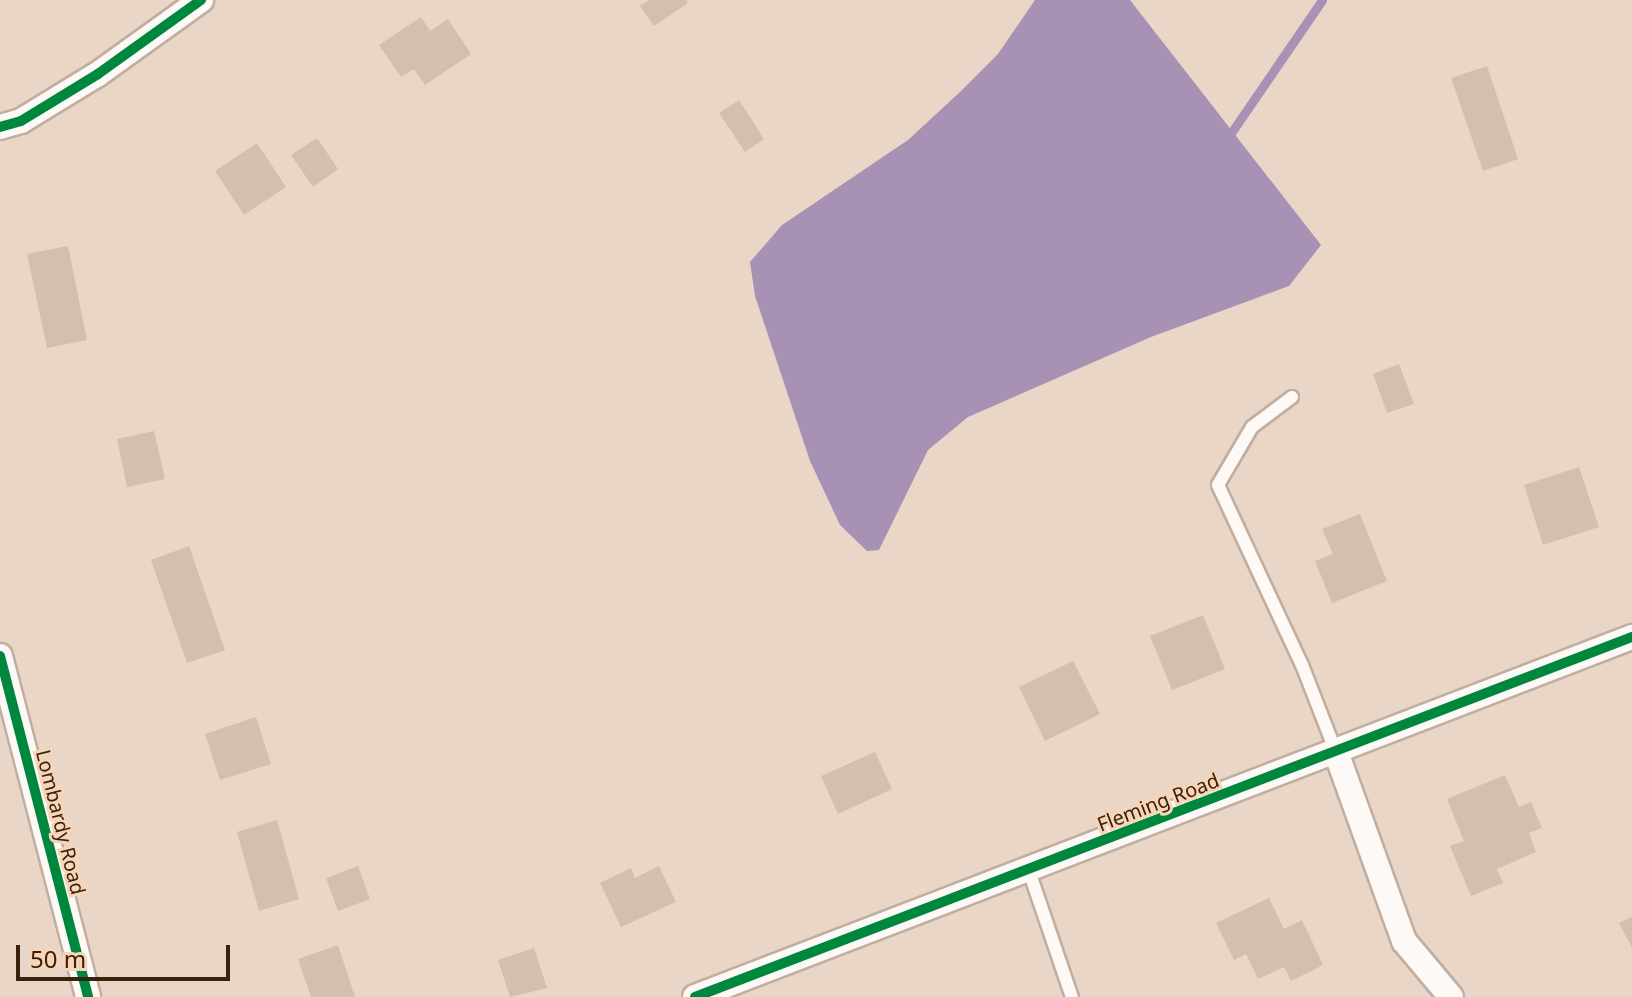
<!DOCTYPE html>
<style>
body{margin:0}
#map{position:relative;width:1632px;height:997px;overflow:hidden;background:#e9d6c7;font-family:"Noto Sans",sans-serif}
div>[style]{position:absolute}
.water>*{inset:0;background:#a792b5}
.stream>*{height:9px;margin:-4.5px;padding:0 4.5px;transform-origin:4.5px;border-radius:4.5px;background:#a792b5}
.building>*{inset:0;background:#d2bfaf}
.roads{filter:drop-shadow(2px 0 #c1ae9f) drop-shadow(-2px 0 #c1ae9f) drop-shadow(0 2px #c1ae9f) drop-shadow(0 -2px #c1ae9f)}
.lane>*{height:12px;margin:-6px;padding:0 6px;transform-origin:6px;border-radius:6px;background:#fcf9f7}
.street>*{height:24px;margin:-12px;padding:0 12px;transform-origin:12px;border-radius:12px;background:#fcf9f7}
.cycleway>*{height:10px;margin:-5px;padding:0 5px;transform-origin:5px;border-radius:5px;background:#00873e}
span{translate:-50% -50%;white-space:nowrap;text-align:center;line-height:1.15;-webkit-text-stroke:6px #f8d5b8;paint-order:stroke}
.street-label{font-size:20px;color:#38220e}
.scale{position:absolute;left:16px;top:945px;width:214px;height:36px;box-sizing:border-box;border:4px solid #38220e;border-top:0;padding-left:10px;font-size:24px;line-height:28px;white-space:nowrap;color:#38220e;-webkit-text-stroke:6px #f8d5b8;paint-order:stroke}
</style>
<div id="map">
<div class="water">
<div style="clip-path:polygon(1035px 0,1130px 0,1321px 245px,1289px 286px,1151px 337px,968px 417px,928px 450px,879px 550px,867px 551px,840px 525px,810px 461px,755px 296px,750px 262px,782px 225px,908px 140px,960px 92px,998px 54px)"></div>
</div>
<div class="stream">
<div style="left:1222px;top:138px;width:10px;rotate:-29deg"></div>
<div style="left:1231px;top:133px;width:161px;rotate:-55.6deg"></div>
</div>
<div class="building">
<div style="clip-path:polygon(649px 0,686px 0,688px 3px,654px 26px,640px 6px)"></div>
<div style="clip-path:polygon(421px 17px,430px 31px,448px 19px,471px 54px,425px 85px,414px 69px,401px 77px,379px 45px)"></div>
<div style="clip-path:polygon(1487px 66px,1518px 159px,1483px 171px,1451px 78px)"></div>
<div style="clip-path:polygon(739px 100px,764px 139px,745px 152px,719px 113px)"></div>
<div style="clip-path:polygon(317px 138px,338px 169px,313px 187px,291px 155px)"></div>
<div style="clip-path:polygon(257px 143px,286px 187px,244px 215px,215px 171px)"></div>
<div style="clip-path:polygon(68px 246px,87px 340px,47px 348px,27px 254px)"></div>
<div style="clip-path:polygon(1399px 364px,1414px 404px,1387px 413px,1373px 374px)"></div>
<div style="clip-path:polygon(154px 431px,165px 479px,127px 487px,117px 439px)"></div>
<div style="clip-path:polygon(1579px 467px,1599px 527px,1543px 545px,1524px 485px)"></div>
<div style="clip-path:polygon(1360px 514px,1387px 581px,1332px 603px,1315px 561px,1333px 554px,1322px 529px)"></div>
<div style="clip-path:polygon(189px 546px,225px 650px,187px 663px,151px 560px)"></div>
<div style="clip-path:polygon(1203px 615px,1225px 669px,1172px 690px,1150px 636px)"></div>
<div style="clip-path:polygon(1073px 661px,1100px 714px,1045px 741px,1019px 687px)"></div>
<div style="clip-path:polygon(256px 717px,271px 764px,220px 780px,205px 734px)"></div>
<div style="clip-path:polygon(875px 752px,892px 789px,838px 814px,821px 776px)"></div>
<div style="clip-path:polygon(1505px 775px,1519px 807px,1531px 802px,1542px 828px,1529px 833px,1536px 852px,1497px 869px,1503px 883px,1471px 896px,1450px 846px,1464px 841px,1447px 799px)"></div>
<div style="clip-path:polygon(277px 820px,299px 899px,259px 911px,237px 832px)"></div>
<div style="clip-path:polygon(358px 866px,370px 899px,338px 911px,326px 878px)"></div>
<div style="clip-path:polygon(659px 866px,676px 902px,621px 927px,600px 883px,631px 868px,635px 878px)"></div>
<div style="clip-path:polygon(1269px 898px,1284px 929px,1302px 920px,1323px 965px,1291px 981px,1284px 967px,1258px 979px,1246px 954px,1234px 960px,1216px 923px)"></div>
<div style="clip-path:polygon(1632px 917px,1632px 948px,1619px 923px)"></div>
<div style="clip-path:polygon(338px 945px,355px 997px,311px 997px,298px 959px)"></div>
<div style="clip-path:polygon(534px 948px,547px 988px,510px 997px,498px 960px)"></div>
</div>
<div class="roads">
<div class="lane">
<div style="left:1292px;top:397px;width:50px;rotate:143.1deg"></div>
<div style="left:1252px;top:427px;width:67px;rotate:120.4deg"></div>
<div style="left:1218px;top:485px;width:199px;rotate:65deg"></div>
<div style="left:1302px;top:665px;width:93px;rotate:68.7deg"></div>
<div style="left:1029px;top:871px;width:133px;rotate:71.2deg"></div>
</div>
<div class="street">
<div style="left:0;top:127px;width:22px;rotate:-16deg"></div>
<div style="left:21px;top:121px;width:90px;rotate:-31.4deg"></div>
<div style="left:98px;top:74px;width:127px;rotate:-35.7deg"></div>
<div style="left:0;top:656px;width:352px;rotate:75.5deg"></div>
<div style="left:1336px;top:752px;width:201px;rotate:70.2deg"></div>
<div style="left:1404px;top:941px;width:73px;rotate:50deg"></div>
<div style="left:695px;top:997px;width:1004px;rotate:-21.02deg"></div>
</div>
</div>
<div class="cycleway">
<div style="left:0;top:127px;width:22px;rotate:-16deg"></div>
<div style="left:21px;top:121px;width:90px;rotate:-31.4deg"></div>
<div style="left:98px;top:74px;width:127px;rotate:-35.7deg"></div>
<div style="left:0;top:656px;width:352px;rotate:75.5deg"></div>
<div style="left:695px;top:997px;width:1004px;rotate:-21.02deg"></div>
</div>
<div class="street-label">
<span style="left:1158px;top:802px;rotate:-21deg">Fleming Road</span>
<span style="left:61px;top:822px;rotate:76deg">Lombardy Road</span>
</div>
<div class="scale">50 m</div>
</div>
